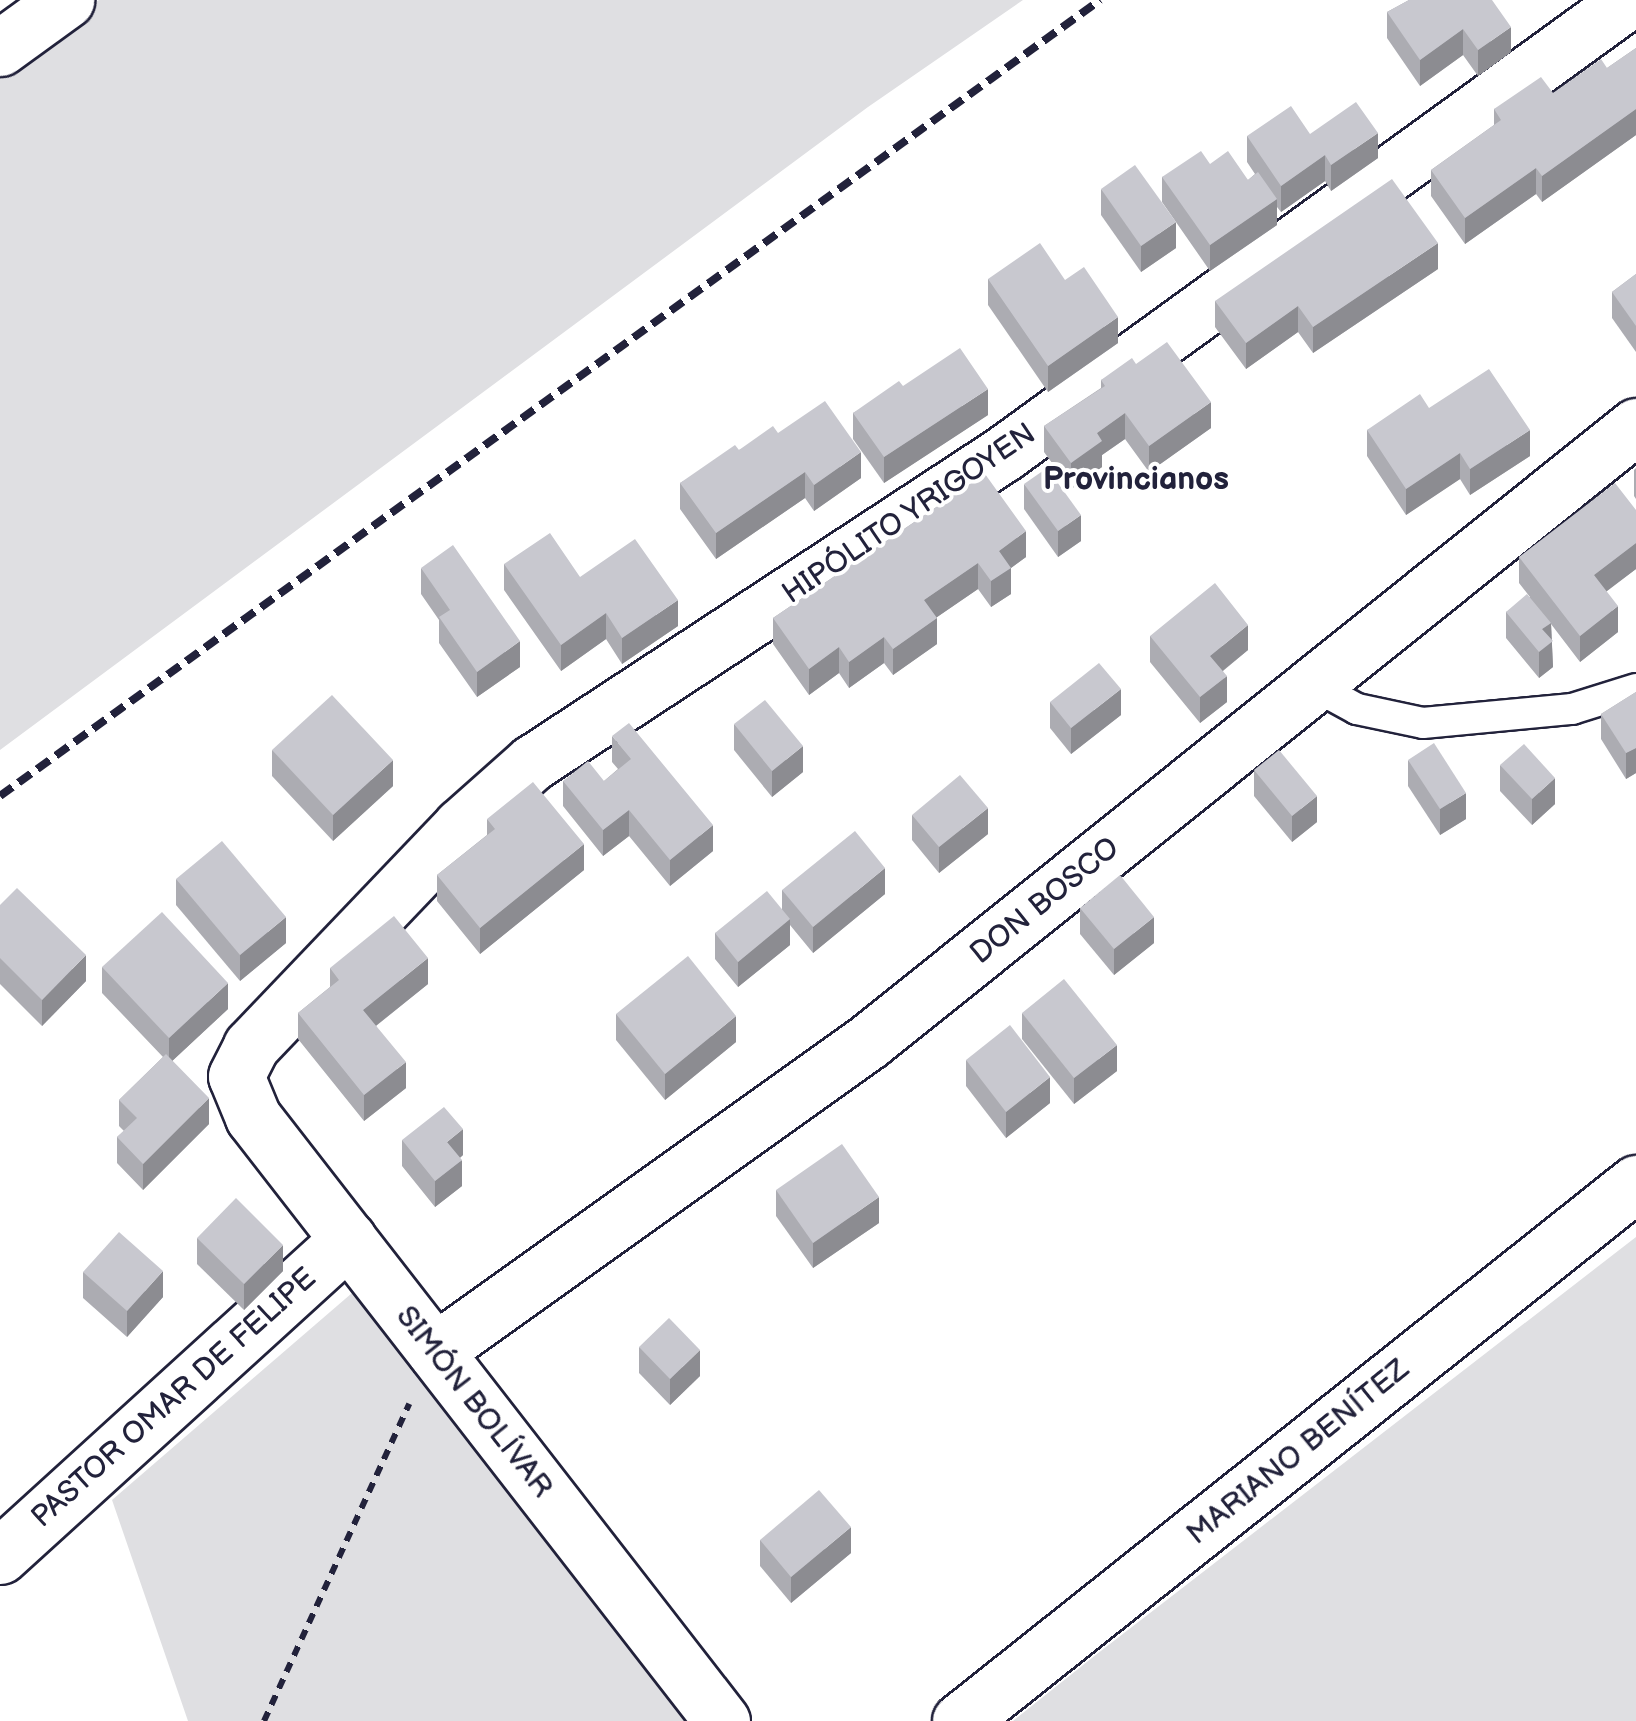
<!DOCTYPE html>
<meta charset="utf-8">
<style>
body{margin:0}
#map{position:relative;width:1636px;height:1721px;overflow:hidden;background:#fff;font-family:"Balsamiq Sans",sans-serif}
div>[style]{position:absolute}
.green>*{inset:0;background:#dfdfe2}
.path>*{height:6px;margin-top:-3px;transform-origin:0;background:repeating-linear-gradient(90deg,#22223b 0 10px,transparent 0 18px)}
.roads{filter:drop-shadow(2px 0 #22223b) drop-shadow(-2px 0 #22223b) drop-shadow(0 2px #22223b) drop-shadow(0 -2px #22223b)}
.lane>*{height:30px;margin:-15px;padding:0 15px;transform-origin:15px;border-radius:15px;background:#fff}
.street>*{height:55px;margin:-27.5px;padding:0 27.5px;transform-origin:27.5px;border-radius:27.5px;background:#fff}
.rail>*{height:8px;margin-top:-4px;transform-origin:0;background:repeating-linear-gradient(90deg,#22223b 0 15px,transparent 0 23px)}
.wall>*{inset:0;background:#acacb2}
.shaded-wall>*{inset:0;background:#8c8c91}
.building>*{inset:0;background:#c8c8cf}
span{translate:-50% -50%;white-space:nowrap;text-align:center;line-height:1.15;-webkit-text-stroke:8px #fff;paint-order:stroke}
.street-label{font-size:30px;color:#22223b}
.neighbourhood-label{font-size:32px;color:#22223b;font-weight:700}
</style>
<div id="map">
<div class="green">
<div style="clip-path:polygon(99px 0,1023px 0,868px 107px,0 750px,0 72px)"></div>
<div style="clip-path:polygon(1636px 1237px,1636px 1721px,1013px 1721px,1097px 1654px)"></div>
<div style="clip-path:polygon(359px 1287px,704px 1721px,188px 1721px,112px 1500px)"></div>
</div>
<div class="path">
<div style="left:264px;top:1721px;width:349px;rotate:-65.4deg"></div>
</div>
<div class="roads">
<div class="lane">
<div style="left:1315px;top:686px;width:48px;rotate:28.7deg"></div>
<div style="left:1357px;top:709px;width:67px;rotate:12deg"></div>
<div style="left:1423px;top:723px;width:150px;rotate:-5.4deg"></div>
<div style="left:1572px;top:709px;width:67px;rotate:-17.4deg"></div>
</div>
<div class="street">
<div style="left:0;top:48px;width:82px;rotate:-36deg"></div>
<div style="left:435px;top:1351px;width:533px;rotate:-35.54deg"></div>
<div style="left:869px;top:1041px;width:983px;rotate:-38.72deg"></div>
<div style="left:0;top:1556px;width:471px;rotate:-42.3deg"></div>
<div style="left:722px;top:1721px;width:765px;rotate:-127.83deg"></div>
<div style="left:253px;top:1117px;width:44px;rotate:-112.5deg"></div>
<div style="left:236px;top:1076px;width:34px;rotate:-63deg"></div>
<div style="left:251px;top:1046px;width:304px;rotate:-46.3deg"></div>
<div style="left:461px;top:826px;width:95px;rotate:-41.6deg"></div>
<div style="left:532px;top:763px;width:563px;rotate:-33.27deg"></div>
<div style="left:1003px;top:454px;width:773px;rotate:-35.95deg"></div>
<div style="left:960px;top:1721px;width:864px;rotate:-38.51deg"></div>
</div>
</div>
<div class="rail">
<div style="left:0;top:796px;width:1358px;rotate:-35.89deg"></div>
</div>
<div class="wall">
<div style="clip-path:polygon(1409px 0,1511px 52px,1478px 76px,1463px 55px,1420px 86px,1387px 38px,1387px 12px)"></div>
<div style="clip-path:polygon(1636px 48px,1636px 135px,1542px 202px,1536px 194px,1465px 244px,1431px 196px,1431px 170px,1494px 125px,1494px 109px,1553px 93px,1607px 68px)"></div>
<div style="clip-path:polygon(1310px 134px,1378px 158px,1331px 191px,1325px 181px,1281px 212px,1277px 207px,1277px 225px,1210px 271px,1162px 202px,1162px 177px,1210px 164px,1248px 180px,1255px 174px,1247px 162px,1247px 136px)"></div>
<div style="clip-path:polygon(1101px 189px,1176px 248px,1141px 272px,1101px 215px)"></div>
<div style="clip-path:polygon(1438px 269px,1313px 353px,1298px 332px,1246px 369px,1215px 327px,1215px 301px)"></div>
<div style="clip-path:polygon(1636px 274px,1636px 352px,1612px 318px,1612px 292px)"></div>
<div style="clip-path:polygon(988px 279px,1065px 280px,1118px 343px,1048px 392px,988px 305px)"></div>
<div style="clip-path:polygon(1136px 364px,1211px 428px,1149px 472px,1125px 439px,1102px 455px,1102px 467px,1071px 489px,1044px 452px,1044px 426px,1101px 388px,1101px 380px)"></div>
<div style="clip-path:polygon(903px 386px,988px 415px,884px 483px,853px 439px,853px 413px)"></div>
<div style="clip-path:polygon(1429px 408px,1530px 456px,1470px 495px,1460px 479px,1406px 515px,1367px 456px,1367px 430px)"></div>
<div style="clip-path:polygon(778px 433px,861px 478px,814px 511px,805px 498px,716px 559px,680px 509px,680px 483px,739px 450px)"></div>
<div style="clip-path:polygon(1636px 468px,1636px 499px,1634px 496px,1634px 470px)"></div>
<div style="clip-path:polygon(985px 474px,1026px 557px,1011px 568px,1011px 594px,991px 607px,978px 589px,937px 617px,937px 644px,893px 675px,884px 663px,849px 688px,839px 673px,809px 695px,773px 644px,773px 618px)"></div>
<div style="clip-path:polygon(1024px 484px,1081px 541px,1058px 557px,1024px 509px)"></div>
<div style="clip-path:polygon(1636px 510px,1636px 569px,1606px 591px,1618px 632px,1580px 662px,1551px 624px,1553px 667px,1539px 678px,1506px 638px,1506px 612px,1530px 597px,1519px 583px,1519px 557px)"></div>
<div style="clip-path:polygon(504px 564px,580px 577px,678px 626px,622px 664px,606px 639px,561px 671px,504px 590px)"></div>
<div style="clip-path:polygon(421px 568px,520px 667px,477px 697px,439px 643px,439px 620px,421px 594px)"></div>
<div style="clip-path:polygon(1150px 636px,1248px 650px,1223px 671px,1227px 702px,1200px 723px,1150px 662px)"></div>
<div style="clip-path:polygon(1636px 692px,1636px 773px,1626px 779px,1601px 739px,1601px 714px)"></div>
<div style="clip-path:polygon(1050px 702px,1121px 715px,1071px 754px,1050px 728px)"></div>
<div style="clip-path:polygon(734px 724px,803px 772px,772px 797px,734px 750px)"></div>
<div style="clip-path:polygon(612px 736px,713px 851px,670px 886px,629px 836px,603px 856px,563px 806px,563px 781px,604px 781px,618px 769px,612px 762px)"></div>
<div style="clip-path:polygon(272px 750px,393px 786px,333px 841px,272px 776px)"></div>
<div style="clip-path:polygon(1408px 760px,1466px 819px,1440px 835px,1408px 786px)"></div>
<div style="clip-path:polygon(1500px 765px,1555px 804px,1532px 825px,1500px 791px)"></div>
<div style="clip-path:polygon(1254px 770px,1317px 822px,1292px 842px,1254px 796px)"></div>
<div style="clip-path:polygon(912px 815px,988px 834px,939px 873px,912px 840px)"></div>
<div style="clip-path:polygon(487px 819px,584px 870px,480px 954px,437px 901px,437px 875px,487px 835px)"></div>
<div style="clip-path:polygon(176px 879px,286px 943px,240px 981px,176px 905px)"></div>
<div style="clip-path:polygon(782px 890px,885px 894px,813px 953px,790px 925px,790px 945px,738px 987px,715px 959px,715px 933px,782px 910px)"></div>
<div style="clip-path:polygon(0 905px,86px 981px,42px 1026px,0 984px)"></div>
<div style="clip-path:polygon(1080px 908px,1154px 943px,1114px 975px,1080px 934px)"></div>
<div style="clip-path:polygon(102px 967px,228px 1009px,172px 1061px,209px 1124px,143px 1190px,117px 1163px,117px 1137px,124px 1131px,119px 1126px,119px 1100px,163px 1057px,102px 993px)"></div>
<div style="clip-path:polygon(330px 968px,428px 984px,376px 1026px,406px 1088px,364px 1121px,298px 1039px,298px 1013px,330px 987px)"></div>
<div style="clip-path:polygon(1022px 1013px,1117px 1071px,1074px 1104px,1022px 1039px)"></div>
<div style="clip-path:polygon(616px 1014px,736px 1042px,665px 1100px,616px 1040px)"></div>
<div style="clip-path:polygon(966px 1060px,1050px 1103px,1006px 1138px,966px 1086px)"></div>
<div style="clip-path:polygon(402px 1140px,463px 1155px,460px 1158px,462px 1186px,435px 1207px,402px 1166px)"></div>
<div style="clip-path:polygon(776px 1190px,879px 1223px,813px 1268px,776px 1216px)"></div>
<div style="clip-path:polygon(197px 1238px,283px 1271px,244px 1310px,197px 1264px)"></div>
<div style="clip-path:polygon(83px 1272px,163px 1297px,127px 1337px,83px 1298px)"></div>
<div style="clip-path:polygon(639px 1347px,700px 1376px,670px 1405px,639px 1373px)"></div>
<div style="clip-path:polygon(760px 1540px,851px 1553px,791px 1603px,760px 1566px)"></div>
</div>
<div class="shaded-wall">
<div style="clip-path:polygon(1511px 27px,1511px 52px,1478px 76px,1478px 50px)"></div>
<div style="clip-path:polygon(1463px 29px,1463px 55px,1420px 86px,1420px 60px)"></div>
<div style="clip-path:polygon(1636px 109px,1636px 135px,1542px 202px,1542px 176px)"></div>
<div style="clip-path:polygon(1378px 133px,1378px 158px,1331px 191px,1331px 165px)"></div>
<div style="clip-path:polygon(1325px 155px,1325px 181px,1281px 212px,1281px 186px)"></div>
<div style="clip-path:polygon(1536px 168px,1536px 194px,1465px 244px,1465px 218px)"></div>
<div style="clip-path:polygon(1277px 199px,1277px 225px,1210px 271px,1210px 245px)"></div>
<div style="clip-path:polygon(1176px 222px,1176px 248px,1141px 272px,1141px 246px)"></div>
<div style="clip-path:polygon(1438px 243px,1438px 269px,1313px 353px,1313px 327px)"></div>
<div style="clip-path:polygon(1298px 306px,1298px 332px,1246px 369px,1246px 343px)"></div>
<div style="clip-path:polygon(1118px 317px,1118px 343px,1048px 392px,1048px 366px)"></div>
<div style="clip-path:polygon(988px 389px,988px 415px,884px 483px,884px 457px)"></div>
<div style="clip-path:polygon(1211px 402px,1211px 428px,1149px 472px,1149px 446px)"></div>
<div style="clip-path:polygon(1125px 413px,1125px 439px,1102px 455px,1102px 467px,1071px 489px,1071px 463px,1097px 433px)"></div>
<div style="clip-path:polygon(1530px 430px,1530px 456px,1470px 495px,1470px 469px)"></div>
<div style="clip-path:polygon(861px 452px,861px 478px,814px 511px,814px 485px)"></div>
<div style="clip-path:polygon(1460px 453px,1460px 479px,1406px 515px,1406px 489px)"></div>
<div style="clip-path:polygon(805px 472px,805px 498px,716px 559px,716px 533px)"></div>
<div style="clip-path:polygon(1081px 515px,1081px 541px,1058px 557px,1058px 531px)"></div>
<div style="clip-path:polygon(1026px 531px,1026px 557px,1000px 576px,1011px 568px,1011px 594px,991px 607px,991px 581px,999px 551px)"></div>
<div style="clip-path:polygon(1636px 543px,1636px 569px,1594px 601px,1594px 575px)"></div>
<div style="clip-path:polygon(978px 563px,978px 589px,924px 626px,924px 600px)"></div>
<div style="clip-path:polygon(678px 600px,678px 626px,622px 664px,622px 638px)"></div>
<div style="clip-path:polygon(1618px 606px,1618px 632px,1580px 662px,1580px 636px)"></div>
<div style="clip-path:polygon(606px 613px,606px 639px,561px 671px,561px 645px)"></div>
<div style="clip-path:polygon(937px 618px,937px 644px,893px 675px,893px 649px)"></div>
<div style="clip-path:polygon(1551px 623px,1553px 667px,1539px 678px,1539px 652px,1542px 629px)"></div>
<div style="clip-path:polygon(1248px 625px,1248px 650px,1210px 681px,1210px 656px)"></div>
<div style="clip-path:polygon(884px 637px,884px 663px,849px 688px,849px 662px)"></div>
<div style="clip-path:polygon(520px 641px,520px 667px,477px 697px,477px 672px)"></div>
<div style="clip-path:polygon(839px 647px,839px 673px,809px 695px,809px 669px)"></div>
<div style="clip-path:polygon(1227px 676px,1227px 702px,1200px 723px,1200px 697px)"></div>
<div style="clip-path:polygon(1121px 689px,1121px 715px,1071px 754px,1071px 728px)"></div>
<div style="clip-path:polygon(803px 746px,803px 772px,772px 797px,772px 771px)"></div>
<div style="clip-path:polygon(1636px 748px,1636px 773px,1626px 779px,1626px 753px)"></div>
<div style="clip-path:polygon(393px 760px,393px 786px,333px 841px,333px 815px)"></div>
<div style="clip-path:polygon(1555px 778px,1555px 804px,1532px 825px,1532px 799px)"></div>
<div style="clip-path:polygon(1466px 793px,1466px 819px,1440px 835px,1440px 809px)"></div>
<div style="clip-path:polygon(1317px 796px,1317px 822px,1292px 842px,1292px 816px)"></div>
<div style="clip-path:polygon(988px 808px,988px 834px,939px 873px,939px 847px)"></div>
<div style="clip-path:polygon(629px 810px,629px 836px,603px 856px,603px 830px)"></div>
<div style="clip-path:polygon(713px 825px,713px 851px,670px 886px,670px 860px)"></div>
<div style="clip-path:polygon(584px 844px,584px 870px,480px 954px,480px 928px)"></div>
<div style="clip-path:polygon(885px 868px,885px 894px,813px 953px,813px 927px)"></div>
<div style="clip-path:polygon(286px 917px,286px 943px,240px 981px,240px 955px)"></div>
<div style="clip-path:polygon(1154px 917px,1154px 943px,1114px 975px,1114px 949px)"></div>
<div style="clip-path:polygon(790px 919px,790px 945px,738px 987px,738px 962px)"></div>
<div style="clip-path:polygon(86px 955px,86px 981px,42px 1026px,42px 1000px)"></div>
<div style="clip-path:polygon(428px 958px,428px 984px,363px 1036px,363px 1010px)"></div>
<div style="clip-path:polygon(228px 983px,228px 1009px,169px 1064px,169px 1038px)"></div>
<div style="clip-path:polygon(736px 1016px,736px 1042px,665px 1100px,665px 1074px)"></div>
<div style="clip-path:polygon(1117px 1045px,1117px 1071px,1074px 1104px,1074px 1078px)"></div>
<div style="clip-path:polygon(406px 1062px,406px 1088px,364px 1121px,364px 1095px)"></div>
<div style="clip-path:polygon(1050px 1077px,1050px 1103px,1006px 1138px,1006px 1112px)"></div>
<div style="clip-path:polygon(209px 1098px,209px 1124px,143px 1190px,143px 1164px)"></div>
<div style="clip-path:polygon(463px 1129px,463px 1155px,447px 1168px,447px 1142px)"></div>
<div style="clip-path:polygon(462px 1160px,462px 1186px,435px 1207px,435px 1181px)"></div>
<div style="clip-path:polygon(879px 1197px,879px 1223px,813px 1268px,813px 1243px)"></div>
<div style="clip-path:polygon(283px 1245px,283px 1271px,244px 1310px,244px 1284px)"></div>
<div style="clip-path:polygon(163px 1271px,163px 1297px,127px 1337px,127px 1311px)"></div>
<div style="clip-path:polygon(700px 1350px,700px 1376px,670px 1405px,670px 1379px)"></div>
<div style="clip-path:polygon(851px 1527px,851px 1553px,791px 1603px,791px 1577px)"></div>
</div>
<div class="building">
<div style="clip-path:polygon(1409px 0,1492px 0,1511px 27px,1478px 50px,1463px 29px,1420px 60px,1387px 12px)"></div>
<div style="clip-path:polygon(1636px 48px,1636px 109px,1542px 176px,1536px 168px,1465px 218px,1431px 170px,1501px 120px,1494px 109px,1541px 77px,1553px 93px,1601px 59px,1607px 68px)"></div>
<div style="clip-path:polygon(1356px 102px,1378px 133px,1331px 165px,1325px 155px,1281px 186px,1247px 136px,1291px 106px,1310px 134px)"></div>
<div style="clip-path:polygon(1201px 151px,1210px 164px,1228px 151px,1248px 180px,1258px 172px,1277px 199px,1210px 245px,1162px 177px)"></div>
<div style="clip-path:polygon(1135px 165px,1176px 222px,1141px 246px,1101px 189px)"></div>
<div style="clip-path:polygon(1392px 179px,1438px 243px,1313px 327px,1298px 306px,1246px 343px,1215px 301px)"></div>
<div style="clip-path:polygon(1040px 243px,1065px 280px,1084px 267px,1118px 317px,1048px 366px,988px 279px)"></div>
<div style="clip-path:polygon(1636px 274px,1636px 326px,1612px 292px)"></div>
<div style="clip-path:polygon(1167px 342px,1211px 402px,1149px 446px,1125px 413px,1097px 433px,1102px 441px,1071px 463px,1044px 426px,1105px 386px,1101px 380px,1132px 358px,1136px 364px)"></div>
<div style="clip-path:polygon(960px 348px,988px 389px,884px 457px,853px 413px,899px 381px,903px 386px)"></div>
<div style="clip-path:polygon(1489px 369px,1530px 430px,1470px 469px,1460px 453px,1406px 489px,1367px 430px,1420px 394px,1429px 408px)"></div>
<div style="clip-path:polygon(825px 401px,861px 452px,814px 485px,805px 472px,716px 533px,680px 483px,735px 445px,739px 450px,773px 426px,778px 433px)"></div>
<div style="clip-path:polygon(1047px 468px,1081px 515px,1058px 531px,1024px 484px)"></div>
<div style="clip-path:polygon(985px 474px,1026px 531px,999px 551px,1011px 568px,991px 581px,978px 563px,924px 600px,937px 618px,893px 649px,884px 637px,849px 662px,839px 647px,809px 669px,773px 618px)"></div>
<div style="clip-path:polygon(1615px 483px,1636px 510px,1636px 543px,1594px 575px,1618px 606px,1580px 636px,1519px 557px)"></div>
<div style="clip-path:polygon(550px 533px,580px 577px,635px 539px,678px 600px,622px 638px,606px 613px,561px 645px,504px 564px)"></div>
<div style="clip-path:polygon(453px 545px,520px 641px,477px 672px,439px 617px,450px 610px,421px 568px)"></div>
<div style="clip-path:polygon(1215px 583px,1248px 625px,1210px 656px,1227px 676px,1200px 697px,1150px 636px)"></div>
<div style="clip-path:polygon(1527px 594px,1551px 623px,1542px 629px,1553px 641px,1539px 652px,1506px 612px)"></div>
<div style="clip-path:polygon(1099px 663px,1121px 689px,1071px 728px,1050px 702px)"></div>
<div style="clip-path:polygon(1636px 692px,1636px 748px,1626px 753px,1601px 714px)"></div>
<div style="clip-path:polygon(332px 695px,393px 760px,333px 815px,272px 750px)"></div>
<div style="clip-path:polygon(765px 700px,803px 746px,772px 771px,734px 724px)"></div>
<div style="clip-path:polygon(629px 723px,713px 825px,670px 860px,629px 810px,603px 830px,563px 781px,588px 761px,604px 781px,631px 759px,612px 736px)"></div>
<div style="clip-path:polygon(1434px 743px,1466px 793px,1440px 809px,1408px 760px)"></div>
<div style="clip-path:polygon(1524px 744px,1555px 778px,1532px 799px,1500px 765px)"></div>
<div style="clip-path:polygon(1279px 750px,1317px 796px,1292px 816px,1254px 770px)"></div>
<div style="clip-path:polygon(960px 775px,988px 808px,939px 847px,912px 815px)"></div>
<div style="clip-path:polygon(533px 782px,584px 844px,480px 928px,437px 875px,495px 829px,487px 819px)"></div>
<div style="clip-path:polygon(855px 831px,885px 868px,813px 927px,782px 890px)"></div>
<div style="clip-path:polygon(222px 841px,286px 917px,240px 955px,176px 879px)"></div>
<div style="clip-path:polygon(1120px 875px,1154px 917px,1114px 949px,1080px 908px)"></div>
<div style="clip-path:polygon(17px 888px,86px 955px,42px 1000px,0 958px,0 905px)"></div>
<div style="clip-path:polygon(767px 891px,790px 919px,738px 962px,715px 933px)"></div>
<div style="clip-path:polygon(162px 912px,228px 983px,169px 1038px,102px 967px)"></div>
<div style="clip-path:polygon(394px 916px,428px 958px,363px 1010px,406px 1062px,364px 1095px,298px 1013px,339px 980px,330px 968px)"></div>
<div style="clip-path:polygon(688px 956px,736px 1016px,665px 1074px,616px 1014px)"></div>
<div style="clip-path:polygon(1064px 979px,1117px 1045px,1074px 1078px,1022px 1013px)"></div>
<div style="clip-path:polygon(1010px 1025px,1050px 1077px,1006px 1112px,966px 1060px)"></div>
<div style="clip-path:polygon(166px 1054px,209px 1098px,143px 1164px,117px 1137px,137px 1118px,119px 1100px)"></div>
<div style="clip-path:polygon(444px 1107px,463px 1129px,447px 1142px,462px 1160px,435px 1181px,402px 1140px)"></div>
<div style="clip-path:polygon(842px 1144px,879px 1197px,813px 1243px,776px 1190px)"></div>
<div style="clip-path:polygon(236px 1198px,283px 1245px,244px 1284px,197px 1238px)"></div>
<div style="clip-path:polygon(119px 1232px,163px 1271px,127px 1311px,83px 1272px)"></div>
<div style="clip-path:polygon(669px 1318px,700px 1350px,670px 1379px,639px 1347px)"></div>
<div style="clip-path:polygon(819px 1490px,851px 1527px,791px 1577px,760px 1540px)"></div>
</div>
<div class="street-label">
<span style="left:909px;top:514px;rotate:-34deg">HIPÓLITO YRIGOYEN</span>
<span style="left:1045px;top:901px;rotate:-39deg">DON BOSCO</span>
<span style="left:174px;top:1398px;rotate:-42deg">PASTOR OMAR DE FELIPE</span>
<span style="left:474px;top:1402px;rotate:52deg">SIMÓN BOLÍVAR</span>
<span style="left:1298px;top:1452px;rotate:-39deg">MARIANO BENÍTEZ</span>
</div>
<div class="neighbourhood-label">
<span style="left:1136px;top:480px">Provincianos</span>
</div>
</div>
